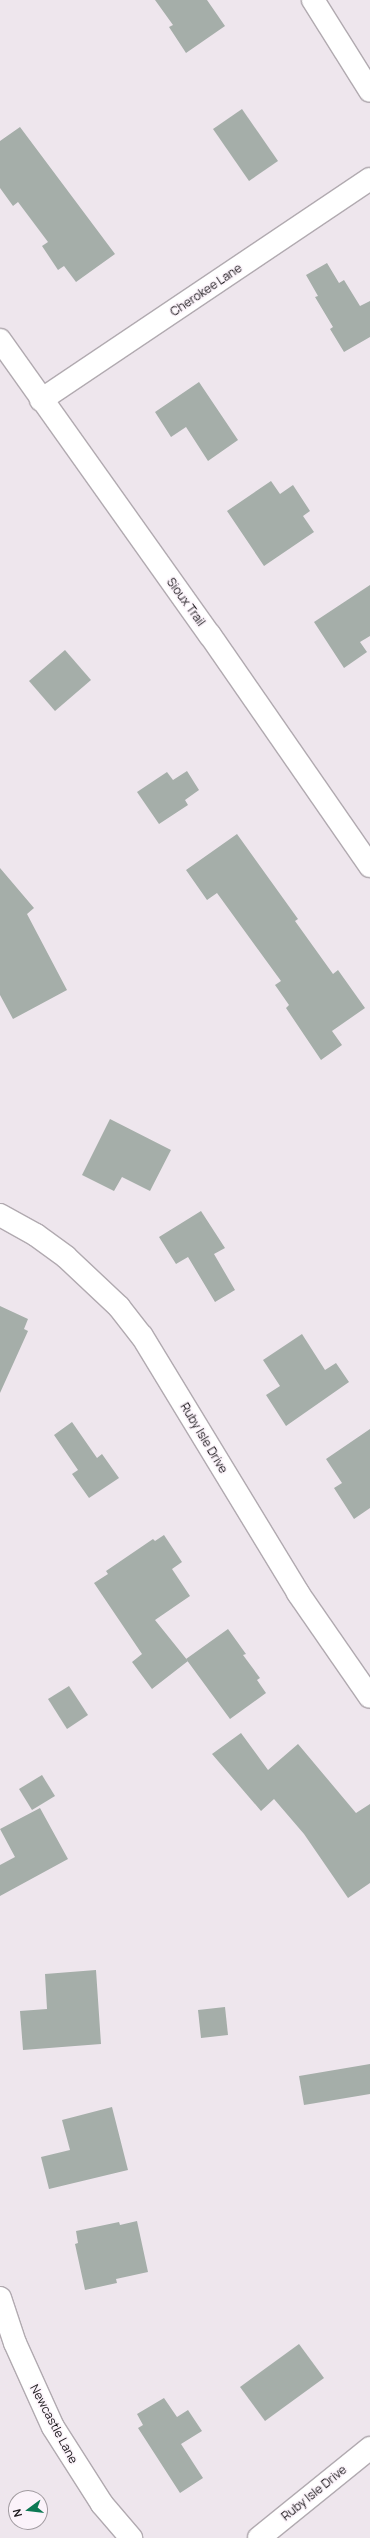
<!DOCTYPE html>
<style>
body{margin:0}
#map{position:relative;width:370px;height:2538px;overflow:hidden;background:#eee6ed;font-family:Manrope,sans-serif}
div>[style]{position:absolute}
.building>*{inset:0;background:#a5aea9}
.roads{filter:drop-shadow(1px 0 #b1aab0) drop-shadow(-1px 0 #b1aab0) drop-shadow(0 1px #b1aab0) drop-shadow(0 -1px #b1aab0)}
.minor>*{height:22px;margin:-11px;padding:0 11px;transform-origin:11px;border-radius:11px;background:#fff}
span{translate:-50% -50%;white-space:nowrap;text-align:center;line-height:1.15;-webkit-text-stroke:3px #fbf3fa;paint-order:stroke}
.street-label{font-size:12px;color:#191619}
.north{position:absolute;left:8px;top:2490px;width:40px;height:40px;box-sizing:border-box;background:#fbf3fa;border:1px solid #a19ba0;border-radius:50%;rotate:255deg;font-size:11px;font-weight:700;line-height:16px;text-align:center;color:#191619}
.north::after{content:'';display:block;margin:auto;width:14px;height:18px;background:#0c7954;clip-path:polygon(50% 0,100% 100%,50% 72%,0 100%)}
</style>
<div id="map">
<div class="building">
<div style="clip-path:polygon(155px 0,207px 0,225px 26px,186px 53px,169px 27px,173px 25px)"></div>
<div style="clip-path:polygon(242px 109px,278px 161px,249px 181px,213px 129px)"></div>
<div style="clip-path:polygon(20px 127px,115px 254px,76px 282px,64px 266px,58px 270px,42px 246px,48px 242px,18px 202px,13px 206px,0 188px,0 141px)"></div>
<div style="clip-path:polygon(327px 263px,339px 283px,344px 280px,360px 306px,370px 301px,370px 337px,344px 352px,330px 329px,333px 327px,315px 297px,318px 296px,306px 275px)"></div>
<div style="clip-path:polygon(199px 382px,238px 440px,208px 461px,186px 427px,171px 437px,155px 412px)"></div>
<div style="clip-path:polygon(271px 481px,280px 494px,293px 485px,310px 511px,303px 516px,314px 532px,264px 566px,227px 511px)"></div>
<div style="clip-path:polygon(370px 585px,370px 636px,360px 642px,367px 652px,344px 668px,314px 622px)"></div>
<div style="clip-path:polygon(65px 650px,91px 680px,55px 711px,29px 681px)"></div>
<div style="clip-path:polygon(187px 771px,199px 790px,185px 800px,188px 805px,159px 824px,137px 792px,167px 772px,173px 780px)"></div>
<div style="clip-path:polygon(237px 834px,298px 919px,295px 921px,333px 974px,338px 970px,365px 1008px,332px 1031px,342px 1045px,321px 1060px,286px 1008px,289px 1005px,275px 985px,281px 981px,217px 893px,207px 900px,186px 870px)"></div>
<div style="clip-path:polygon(0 868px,34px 908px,27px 914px,67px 990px,13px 1019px,0 995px)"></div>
<div style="clip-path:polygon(110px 1119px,171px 1150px,150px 1191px,122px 1177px,114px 1191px,82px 1175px)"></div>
<div style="clip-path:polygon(201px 1211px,225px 1248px,214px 1254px,235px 1290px,215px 1302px,188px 1257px,176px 1264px,159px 1237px)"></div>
<div style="clip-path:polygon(0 1306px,28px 1319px,24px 1329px,28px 1331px,0 1393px)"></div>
<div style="clip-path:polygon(302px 1334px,325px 1370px,336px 1363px,349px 1382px,286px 1426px,266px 1395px,280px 1386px,263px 1360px)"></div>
<div style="clip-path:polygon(72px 1422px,97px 1458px,102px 1454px,119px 1478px,89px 1498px,72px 1474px,78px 1470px,54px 1435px)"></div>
<div style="clip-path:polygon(370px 1429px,370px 1508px,354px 1519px,334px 1488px,342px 1483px,326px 1459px)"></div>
<div style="clip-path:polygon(164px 1535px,182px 1562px,172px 1569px,190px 1596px,155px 1620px,188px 1661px,152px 1689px,132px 1662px,142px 1654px,94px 1583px,108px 1574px,106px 1571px,153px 1539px,155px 1541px)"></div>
<div style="clip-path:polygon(228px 1629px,246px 1654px,243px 1655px,260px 1678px,257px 1680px,266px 1693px,230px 1719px,186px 1659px)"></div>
<div style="clip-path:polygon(69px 1686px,88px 1715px,67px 1729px,48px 1699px)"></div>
<div style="clip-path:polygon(241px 1733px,268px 1770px,298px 1744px,356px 1813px,370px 1804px,370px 1883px,348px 1898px,304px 1834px,274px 1799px,261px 1811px,212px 1754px)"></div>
<div style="clip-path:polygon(42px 1775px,55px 1796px,32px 1810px,19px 1789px)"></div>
<div style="clip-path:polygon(40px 1808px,68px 1859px,0 1896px,0 1865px,15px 1857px,0 1829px)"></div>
<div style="clip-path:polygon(96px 1970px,101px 2044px,23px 2050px,20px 2011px,47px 2009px,45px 1974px)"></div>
<div style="clip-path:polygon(225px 2007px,228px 2035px,201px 2038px,198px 2010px)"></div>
<div style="clip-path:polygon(370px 2064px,370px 2094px,304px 2105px,299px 2076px)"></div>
<div style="clip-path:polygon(112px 2107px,128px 2170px,49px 2189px,41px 2157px,70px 2150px,62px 2120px)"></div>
<div style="clip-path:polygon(137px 2221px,148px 2272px,116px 2279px,117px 2283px,85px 2290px,75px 2244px,78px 2243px,76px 2231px,119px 2222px,120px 2225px)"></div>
<div style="clip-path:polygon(299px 2344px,324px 2378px,265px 2421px,240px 2387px)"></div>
<div style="clip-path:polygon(164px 2398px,177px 2417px,188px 2410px,202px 2431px,181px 2444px,203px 2478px,180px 2493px,138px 2428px,143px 2425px,137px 2414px)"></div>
</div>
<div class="roads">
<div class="minor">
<div style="left:313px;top:0;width:107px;rotate:57.9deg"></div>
<div style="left:0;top:340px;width:362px;rotate:54.6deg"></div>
<div style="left:210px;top:635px;width:281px;rotate:55.3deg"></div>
<div style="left:41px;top:400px;width:396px;rotate:-33.9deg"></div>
<div style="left:0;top:1215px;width:41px;rotate:29.1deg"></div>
<div style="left:36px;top:1235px;width:37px;rotate:36deg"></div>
<div style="left:66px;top:1257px;width:73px;rotate:43.3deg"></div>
<div style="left:119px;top:1307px;width:37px;rotate:52deg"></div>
<div style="left:142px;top:1336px;width:301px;rotate:58.7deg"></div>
<div style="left:298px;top:1593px;width:126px;rotate:55.3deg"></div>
<div style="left:0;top:2298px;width:47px;rotate:71.6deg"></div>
<div style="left:15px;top:2343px;width:92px;rotate:65.7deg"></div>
<div style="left:53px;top:2427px;width:91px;rotate:57.5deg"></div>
<div style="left:102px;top:2504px;width:45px;rotate:49.5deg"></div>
<div style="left:259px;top:2538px;width:143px;rotate:-39deg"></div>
</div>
</div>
<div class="street-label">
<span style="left:206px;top:290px;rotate:-34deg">Cherokee Lane</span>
<span style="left:186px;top:602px;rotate:54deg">Sioux Trail</span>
<span style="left:204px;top:1438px;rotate:59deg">Ruby Isle Drive</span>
<span style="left:54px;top:2424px;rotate:62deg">Newcastle Lane</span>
<span style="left:314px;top:2493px;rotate:-39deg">Ruby Isle Drive</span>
</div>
<div class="north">N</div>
</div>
